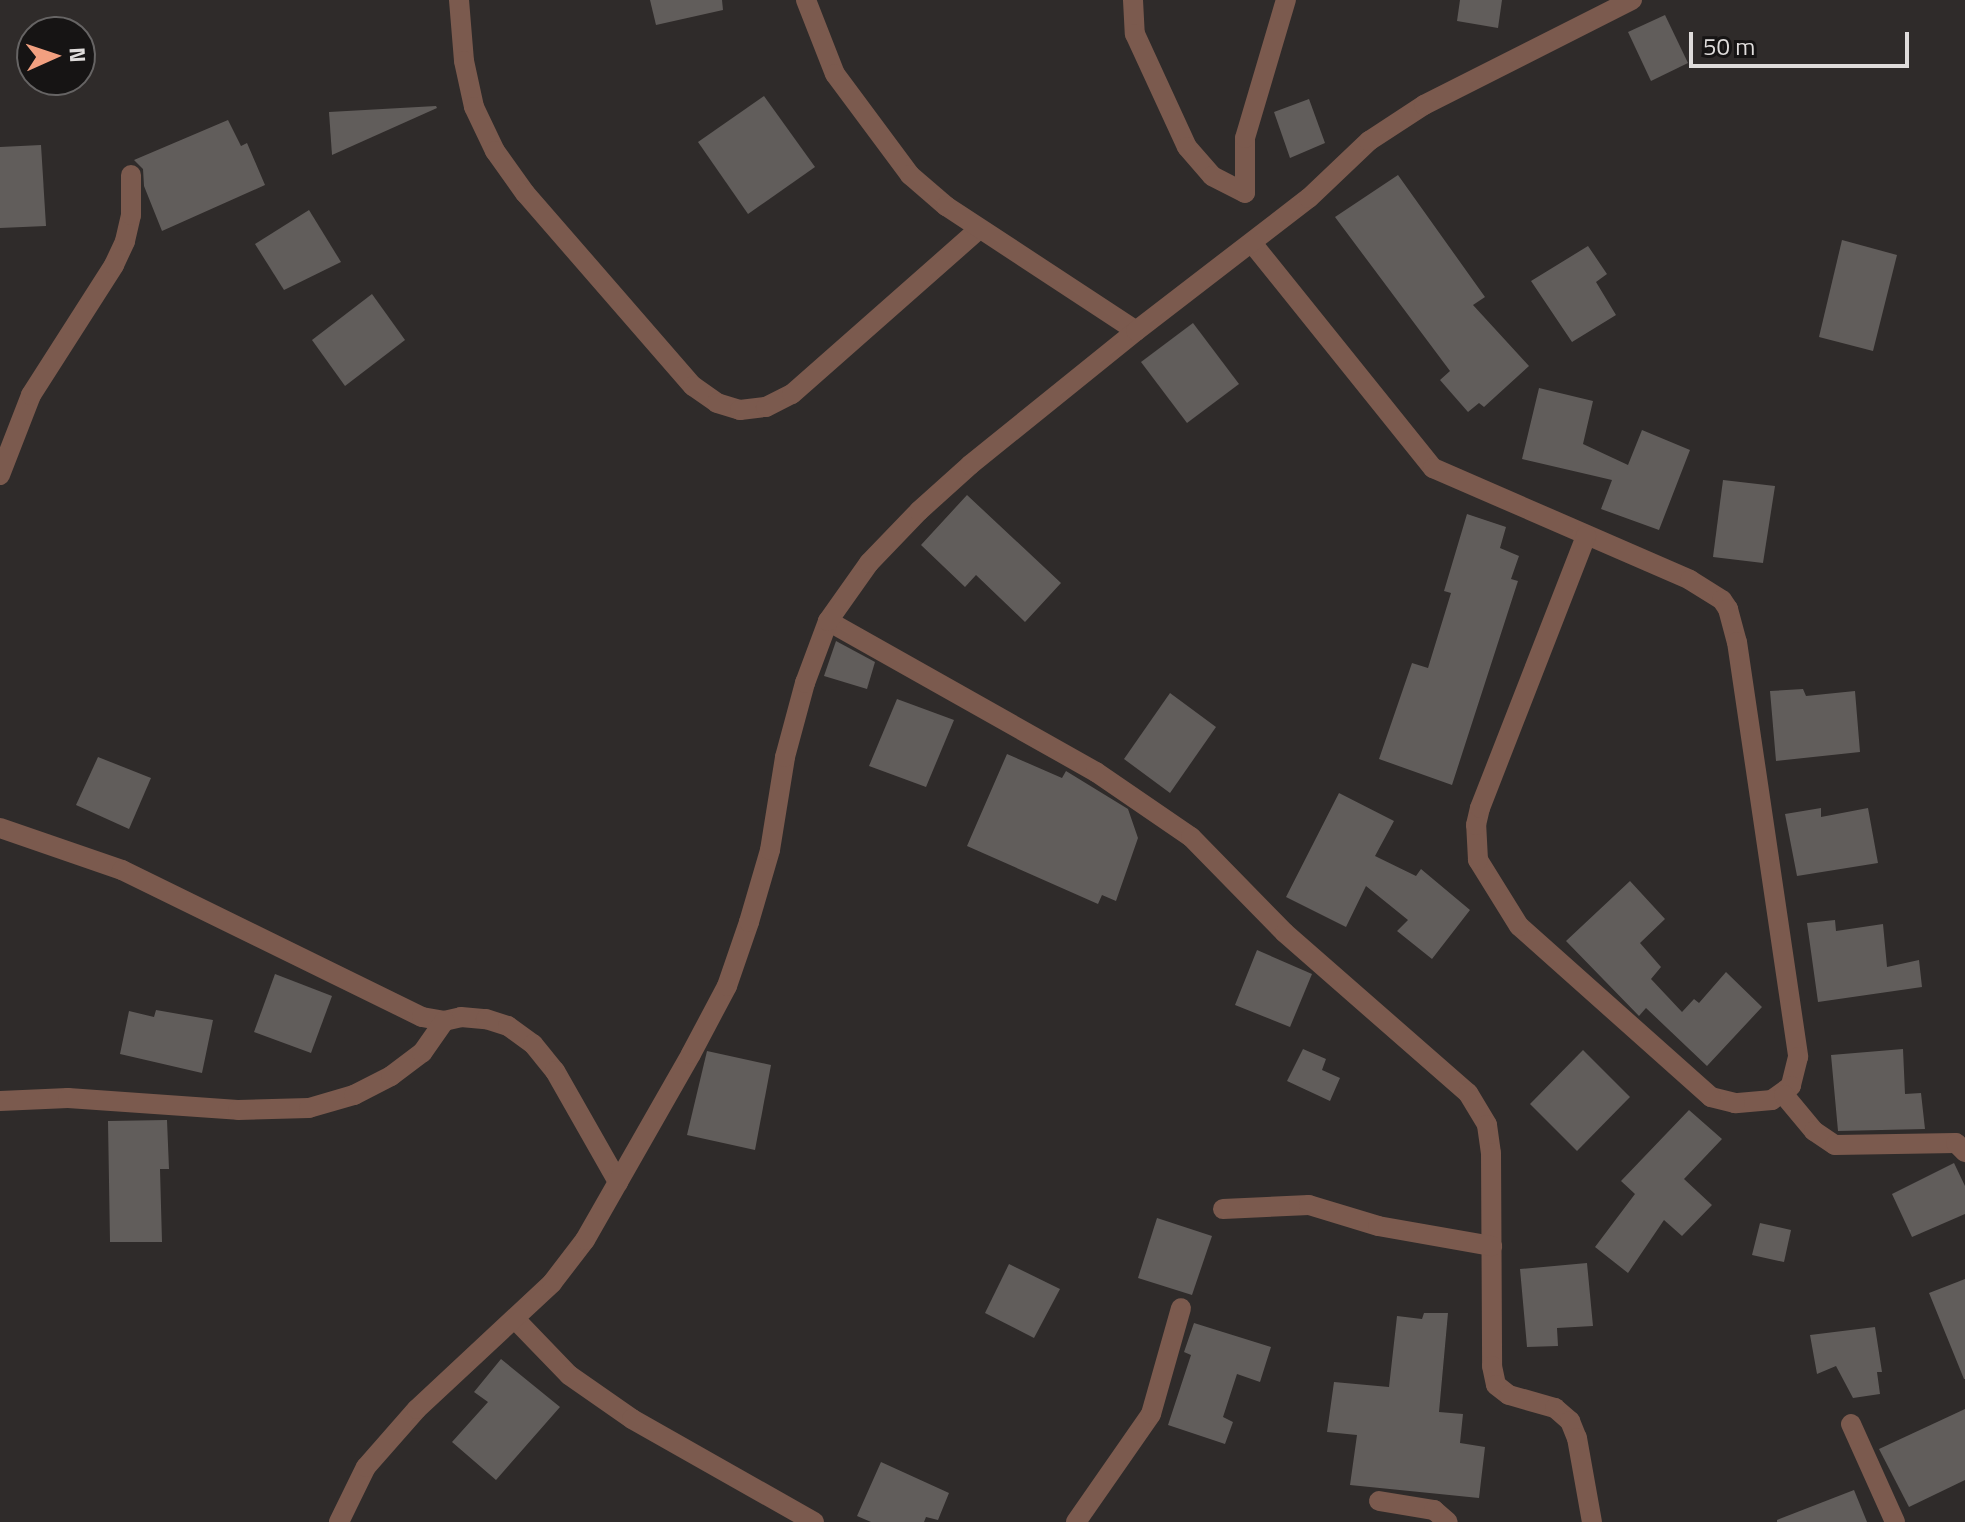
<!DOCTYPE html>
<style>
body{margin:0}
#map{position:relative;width:1965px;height:1522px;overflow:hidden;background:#2f2b2a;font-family:"Titillium Web",sans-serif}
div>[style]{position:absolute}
.building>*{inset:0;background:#615d5b}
.minor>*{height:20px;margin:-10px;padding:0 10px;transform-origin:10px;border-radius:10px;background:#7b5a4e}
span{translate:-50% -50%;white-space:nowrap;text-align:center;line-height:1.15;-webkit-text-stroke:7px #161414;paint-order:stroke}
.north{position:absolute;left:16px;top:16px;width:80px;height:80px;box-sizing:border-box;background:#161414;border:2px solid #666464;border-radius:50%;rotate:87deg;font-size:22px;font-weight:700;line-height:32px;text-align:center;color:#dfdcdb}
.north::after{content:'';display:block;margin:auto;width:28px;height:36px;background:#f2a080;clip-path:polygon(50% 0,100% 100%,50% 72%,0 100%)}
.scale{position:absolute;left:1689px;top:32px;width:220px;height:36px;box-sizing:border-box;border:4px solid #dfdcdb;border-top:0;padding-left:10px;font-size:24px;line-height:28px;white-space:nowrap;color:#dfdcdb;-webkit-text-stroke:6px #161414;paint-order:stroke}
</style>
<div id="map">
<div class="building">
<div style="clip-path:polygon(650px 0,722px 0,723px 10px,656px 25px)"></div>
<div style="clip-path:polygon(1460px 0,1502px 0,1498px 28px,1457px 21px)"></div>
<div style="clip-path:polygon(1665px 15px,1688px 63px,1651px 81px,1628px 32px)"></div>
<div style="clip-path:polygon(764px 96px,815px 167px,748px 214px,698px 142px)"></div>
<div style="clip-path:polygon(1309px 99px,1325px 143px,1290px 158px,1274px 112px)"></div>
<div style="clip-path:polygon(436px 106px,437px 108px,332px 155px,329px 112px)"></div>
<div style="clip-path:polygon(228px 120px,241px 146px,247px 143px,265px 185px,162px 231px,144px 186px,143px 169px,134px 160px)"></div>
<div style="clip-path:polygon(41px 145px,46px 226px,0 228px,0 147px)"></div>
<div style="clip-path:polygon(1398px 175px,1485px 297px,1473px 305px,1529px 366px,1484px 407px,1479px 403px,1468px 412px,1440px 380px,1450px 371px,1335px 217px)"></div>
<div style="clip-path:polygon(309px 210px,341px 262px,284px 290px,255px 244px)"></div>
<div style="clip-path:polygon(1842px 240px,1897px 255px,1873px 351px,1819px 337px)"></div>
<div style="clip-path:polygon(1588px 246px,1607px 274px,1596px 282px,1616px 315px,1572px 342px,1531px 281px)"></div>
<div style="clip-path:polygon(372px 294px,405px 340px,345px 386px,312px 340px)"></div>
<div style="clip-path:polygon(1193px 323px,1239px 384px,1187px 423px,1141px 362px)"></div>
<div style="clip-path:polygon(1539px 388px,1593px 401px,1583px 444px,1628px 465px,1642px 430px,1690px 450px,1659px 530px,1601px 509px,1612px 480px,1522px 459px)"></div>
<div style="clip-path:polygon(1723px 480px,1775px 486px,1763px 563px,1713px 557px)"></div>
<div style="clip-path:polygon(967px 495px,1061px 583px,1025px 622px,976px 575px,965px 587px,921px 545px)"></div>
<div style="clip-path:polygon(1467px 514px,1506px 527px,1500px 548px,1519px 556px,1511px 579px,1518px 581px,1452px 785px,1379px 759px,1412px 663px,1428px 668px,1451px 593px,1444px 591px)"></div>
<div style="clip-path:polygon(836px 641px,875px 662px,867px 689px,824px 676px)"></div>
<div style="clip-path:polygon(1803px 689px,1806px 696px,1855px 691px,1860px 752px,1776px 761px,1770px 691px)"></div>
<div style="clip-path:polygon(1170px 693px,1216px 727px,1170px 793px,1124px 759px)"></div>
<div style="clip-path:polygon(897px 699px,954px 720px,926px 787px,869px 766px)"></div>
<div style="clip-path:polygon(1007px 754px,1062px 778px,1066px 771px,1128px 809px,1138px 838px,1116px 901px,1102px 895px,1098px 904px,967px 846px)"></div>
<div style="clip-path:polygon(98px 757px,151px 778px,129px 829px,76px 805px)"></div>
<div style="clip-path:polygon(1339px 793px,1394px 821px,1375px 856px,1416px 876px,1421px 869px,1470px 910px,1432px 959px,1397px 931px,1408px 920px,1366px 886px,1346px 927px,1286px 897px)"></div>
<div style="clip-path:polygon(1821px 808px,1821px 817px,1868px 808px,1878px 863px,1797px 876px,1785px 814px)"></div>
<div style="clip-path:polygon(1630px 881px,1665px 919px,1640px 943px,1661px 967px,1651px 979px,1682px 1012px,1694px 999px,1699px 1003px,1726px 972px,1762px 1007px,1707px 1066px,1646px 1008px,1639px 1016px,1566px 941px)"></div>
<div style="clip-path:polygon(1835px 920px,1836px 931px,1883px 924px,1887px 967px,1919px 960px,1922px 987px,1818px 1002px,1807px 923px)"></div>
<div style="clip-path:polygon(1257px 950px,1312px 974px,1290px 1027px,1235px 1005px)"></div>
<div style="clip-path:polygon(275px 974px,332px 996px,311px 1053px,254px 1032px)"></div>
<div style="clip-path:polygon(156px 1010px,213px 1020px,202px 1073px,120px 1054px,129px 1011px,154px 1017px)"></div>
<div style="clip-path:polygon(1303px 1049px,1326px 1059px,1322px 1070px,1340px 1078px,1330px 1101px,1287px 1081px)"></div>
<div style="clip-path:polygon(1903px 1049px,1905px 1094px,1921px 1093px,1925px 1129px,1838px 1131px,1831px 1055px)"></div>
<div style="clip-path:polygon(1583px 1050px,1630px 1097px,1577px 1151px,1530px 1104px)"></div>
<div style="clip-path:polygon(707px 1051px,771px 1065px,755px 1150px,687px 1135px)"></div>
<div style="clip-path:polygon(1689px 1110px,1722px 1139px,1684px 1179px,1712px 1205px,1682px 1236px,1664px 1220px,1628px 1273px,1595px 1247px,1635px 1194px,1621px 1181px)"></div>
<div style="clip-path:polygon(167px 1120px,169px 1169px,160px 1169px,162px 1242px,110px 1242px,108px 1121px)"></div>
<div style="clip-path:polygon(1954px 1163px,1965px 1186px,1965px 1214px,1912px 1237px,1892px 1194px)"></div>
<div style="clip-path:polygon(1157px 1218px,1212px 1236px,1192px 1295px,1138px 1278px)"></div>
<div style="clip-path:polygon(1760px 1223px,1791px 1230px,1784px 1262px,1752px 1255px)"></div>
<div style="clip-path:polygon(1587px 1263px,1593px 1326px,1557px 1328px,1558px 1346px,1527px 1347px,1520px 1269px)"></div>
<div style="clip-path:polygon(1009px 1264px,1060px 1289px,1034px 1338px,985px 1313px)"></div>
<div style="clip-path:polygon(1965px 1279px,1965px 1379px,1964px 1379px,1929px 1293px)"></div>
<div style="clip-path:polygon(1424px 1313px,1448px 1313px,1439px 1412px,1463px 1414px,1460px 1443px,1485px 1447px,1479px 1498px,1350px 1485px,1357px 1435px,1327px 1432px,1334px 1382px,1389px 1387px,1397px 1316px,1422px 1319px)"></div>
<div style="clip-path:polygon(1194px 1323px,1271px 1347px,1260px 1382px,1237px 1374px,1223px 1417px,1233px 1422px,1225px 1444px,1168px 1425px,1191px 1355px,1184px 1352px)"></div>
<div style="clip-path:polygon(1875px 1327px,1882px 1372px,1877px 1372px,1880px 1394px,1853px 1398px,1836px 1366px,1817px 1374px,1810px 1335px)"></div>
<div style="clip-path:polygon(501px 1359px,560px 1407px,496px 1480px,452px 1442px,488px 1402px,474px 1392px)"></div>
<div style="clip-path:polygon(1965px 1409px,1965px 1480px,1909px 1507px,1879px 1449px)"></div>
<div style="clip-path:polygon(881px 1462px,949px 1493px,938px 1520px,926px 1517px,924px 1522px,871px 1522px,857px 1516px)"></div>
<div style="clip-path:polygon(1854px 1490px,1867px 1522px,1777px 1522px,1777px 1520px)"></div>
</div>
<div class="minor">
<div style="left:459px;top:0;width:61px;rotate:85.3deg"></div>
<div style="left:464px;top:61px;width:47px;rotate:77.7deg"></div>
<div style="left:474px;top:107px;width:49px;rotate:64.5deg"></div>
<div style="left:495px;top:151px;width:52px;rotate:54.5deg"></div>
<div style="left:525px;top:193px;width:256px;rotate:49deg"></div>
<div style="left:693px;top:386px;width:29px;rotate:35deg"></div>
<div style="left:717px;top:403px;width:24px;rotate:17deg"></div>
<div style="left:740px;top:410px;width:26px;rotate:-7deg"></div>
<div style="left:766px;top:407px;width:29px;rotate:-27deg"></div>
<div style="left:792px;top:394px;width:249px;rotate:-41.4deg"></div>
<div style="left:806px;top:0;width:79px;rotate:68.6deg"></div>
<div style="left:835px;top:74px;width:126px;rotate:53.4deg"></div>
<div style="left:910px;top:175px;width:48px;rotate:40.7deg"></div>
<div style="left:946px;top:206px;width:227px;rotate:33.3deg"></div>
<div style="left:1133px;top:0;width:34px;rotate:87deg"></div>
<div style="left:1135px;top:34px;width:124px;rotate:65.3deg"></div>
<div style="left:1187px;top:147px;width:38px;rotate:49deg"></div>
<div style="left:1212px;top:176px;width:37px;rotate:27deg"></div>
<div style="left:1245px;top:193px;width:55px;rotate:-90deg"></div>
<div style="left:1245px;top:138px;width:144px;rotate:-73.5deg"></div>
<div style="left:1252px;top:243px;width:289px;rotate:51.2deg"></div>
<div style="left:1433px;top:468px;width:280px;rotate:23.5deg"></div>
<div style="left:1690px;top:580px;width:38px;rotate:32deg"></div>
<div style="left:1722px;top:600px;width:11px;rotate:56deg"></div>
<div style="left:1728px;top:609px;width:34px;rotate:75deg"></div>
<div style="left:1737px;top:642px;width:419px;rotate:81.6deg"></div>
<div style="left:1798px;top:1057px;width:30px;rotate:104deg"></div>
<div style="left:1791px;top:1086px;width:24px;rotate:144deg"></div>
<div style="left:1772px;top:1100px;width:37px;rotate:175deg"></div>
<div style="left:1735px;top:1103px;width:25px;rotate:-166deg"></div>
<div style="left:1711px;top:1097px;width:257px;rotate:-138.3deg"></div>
<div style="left:1519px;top:926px;width:78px;rotate:-121.8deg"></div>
<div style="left:1478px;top:860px;width:35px;rotate:-93deg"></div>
<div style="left:1476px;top:825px;width:17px;rotate:-77deg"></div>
<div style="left:1480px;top:808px;width:292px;rotate:-68.7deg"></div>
<div style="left:0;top:475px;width:86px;rotate:-68.8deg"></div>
<div style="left:31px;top:395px;width:154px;rotate:-57.4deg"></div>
<div style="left:114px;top:265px;width:26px;rotate:-65deg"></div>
<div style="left:125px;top:241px;width:27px;rotate:-77deg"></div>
<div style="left:131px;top:215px;width:40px;rotate:-90deg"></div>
<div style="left:828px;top:621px;width:308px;rotate:29.4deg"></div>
<div style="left:1096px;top:772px;width:115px;rotate:34.4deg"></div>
<div style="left:1191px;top:837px;width:134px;rotate:45.6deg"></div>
<div style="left:1285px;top:933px;width:243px;rotate:41.2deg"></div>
<div style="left:1468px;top:1093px;width:37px;rotate:59deg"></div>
<div style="left:1487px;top:1125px;width:28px;rotate:82deg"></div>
<div style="left:1491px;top:1153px;width:213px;rotate:89.7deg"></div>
<div style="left:1492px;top:1366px;width:19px;rotate:78deg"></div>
<div style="left:1496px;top:1385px;width:16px;rotate:38deg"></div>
<div style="left:1509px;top:1395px;width:48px;rotate:15.8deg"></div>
<div style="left:1555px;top:1408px;width:20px;rotate:41deg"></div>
<div style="left:1570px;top:1421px;width:18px;rotate:68deg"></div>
<div style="left:1577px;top:1438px;width:85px;rotate:79.9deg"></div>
<div style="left:0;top:828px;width:129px;rotate:19deg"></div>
<div style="left:122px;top:870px;width:334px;rotate:26.1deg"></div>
<div style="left:422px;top:1017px;width:22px;rotate:10deg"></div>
<div style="left:444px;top:1021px;width:17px;rotate:-13deg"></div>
<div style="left:461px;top:1017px;width:25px;rotate:5deg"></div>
<div style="left:486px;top:1019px;width:23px;rotate:18deg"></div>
<div style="left:508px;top:1026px;width:31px;rotate:36deg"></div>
<div style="left:533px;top:1044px;width:35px;rotate:51deg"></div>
<div style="left:555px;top:1071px;width:128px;rotate:60.4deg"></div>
<div style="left:1784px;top:1095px;width:47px;rotate:50.2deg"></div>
<div style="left:1814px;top:1131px;width:25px;rotate:34deg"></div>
<div style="left:1835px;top:1145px;width:121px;rotate:-0.9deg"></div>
<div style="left:1956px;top:1143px;width:13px;rotate:45deg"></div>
<div style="left:0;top:1101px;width:68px;rotate:-2.5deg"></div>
<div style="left:68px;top:1098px;width:170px;rotate:4deg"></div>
<div style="left:238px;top:1110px;width:71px;rotate:-1.6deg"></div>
<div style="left:309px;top:1108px;width:47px;rotate:-16.1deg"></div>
<div style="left:354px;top:1095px;width:42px;rotate:-27.2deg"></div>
<div style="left:391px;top:1076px;width:39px;rotate:-37deg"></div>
<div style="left:422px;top:1053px;width:39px;rotate:-55deg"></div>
<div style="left:1223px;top:1209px;width:86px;rotate:-2.7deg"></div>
<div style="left:1309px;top:1205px;width:72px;rotate:16.9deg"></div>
<div style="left:1378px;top:1226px;width:116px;rotate:10deg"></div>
<div style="left:515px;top:1319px;width:78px;rotate:46deg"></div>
<div style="left:569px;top:1375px;width:77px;rotate:34.9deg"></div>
<div style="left:632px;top:1419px;width:209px;rotate:29.5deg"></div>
<div style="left:1851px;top:1424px;width:107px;rotate:65.8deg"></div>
<div style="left:1379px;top:1501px;width:56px;rotate:9.3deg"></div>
<div style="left:1434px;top:1510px;width:18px;rotate:41deg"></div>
<div style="left:339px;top:1522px;width:61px;rotate:-63.9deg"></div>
<div style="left:366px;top:1467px;width:77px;rotate:-48.7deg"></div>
<div style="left:417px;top:1409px;width:185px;rotate:-43deg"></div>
<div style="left:552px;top:1283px;width:54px;rotate:-52.5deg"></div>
<div style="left:585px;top:1240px;width:214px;rotate:-60.3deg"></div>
<div style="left:691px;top:1054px;width:77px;rotate:-62.1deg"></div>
<div style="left:727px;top:986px;width:68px;rotate:-71deg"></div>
<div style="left:749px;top:922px;width:75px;rotate:-73.7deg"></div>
<div style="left:770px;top:850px;width:94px;rotate:-80.8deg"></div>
<div style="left:785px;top:757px;width:77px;rotate:-74.9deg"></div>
<div style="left:805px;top:683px;width:66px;rotate:-69.6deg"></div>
<div style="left:828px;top:621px;width:71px;rotate:-54.7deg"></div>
<div style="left:869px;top:563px;width:72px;rotate:-46.1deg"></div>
<div style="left:919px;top:511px;width:69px;rotate:-42deg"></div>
<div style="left:970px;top:465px;width:213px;rotate:-38.9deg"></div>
<div style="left:1136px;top:331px;width:218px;rotate:-37.6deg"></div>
<div style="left:1309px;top:198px;width:83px;rotate:-43.5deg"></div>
<div style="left:1369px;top:141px;width:66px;rotate:-33.2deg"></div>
<div style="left:1424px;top:105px;width:233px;rotate:-26.8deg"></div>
<div style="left:1076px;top:1522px;width:131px;rotate:-55.2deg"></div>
<div style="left:1151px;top:1414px;width:110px;rotate:-74.2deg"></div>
</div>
<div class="north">N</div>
<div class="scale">50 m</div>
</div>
